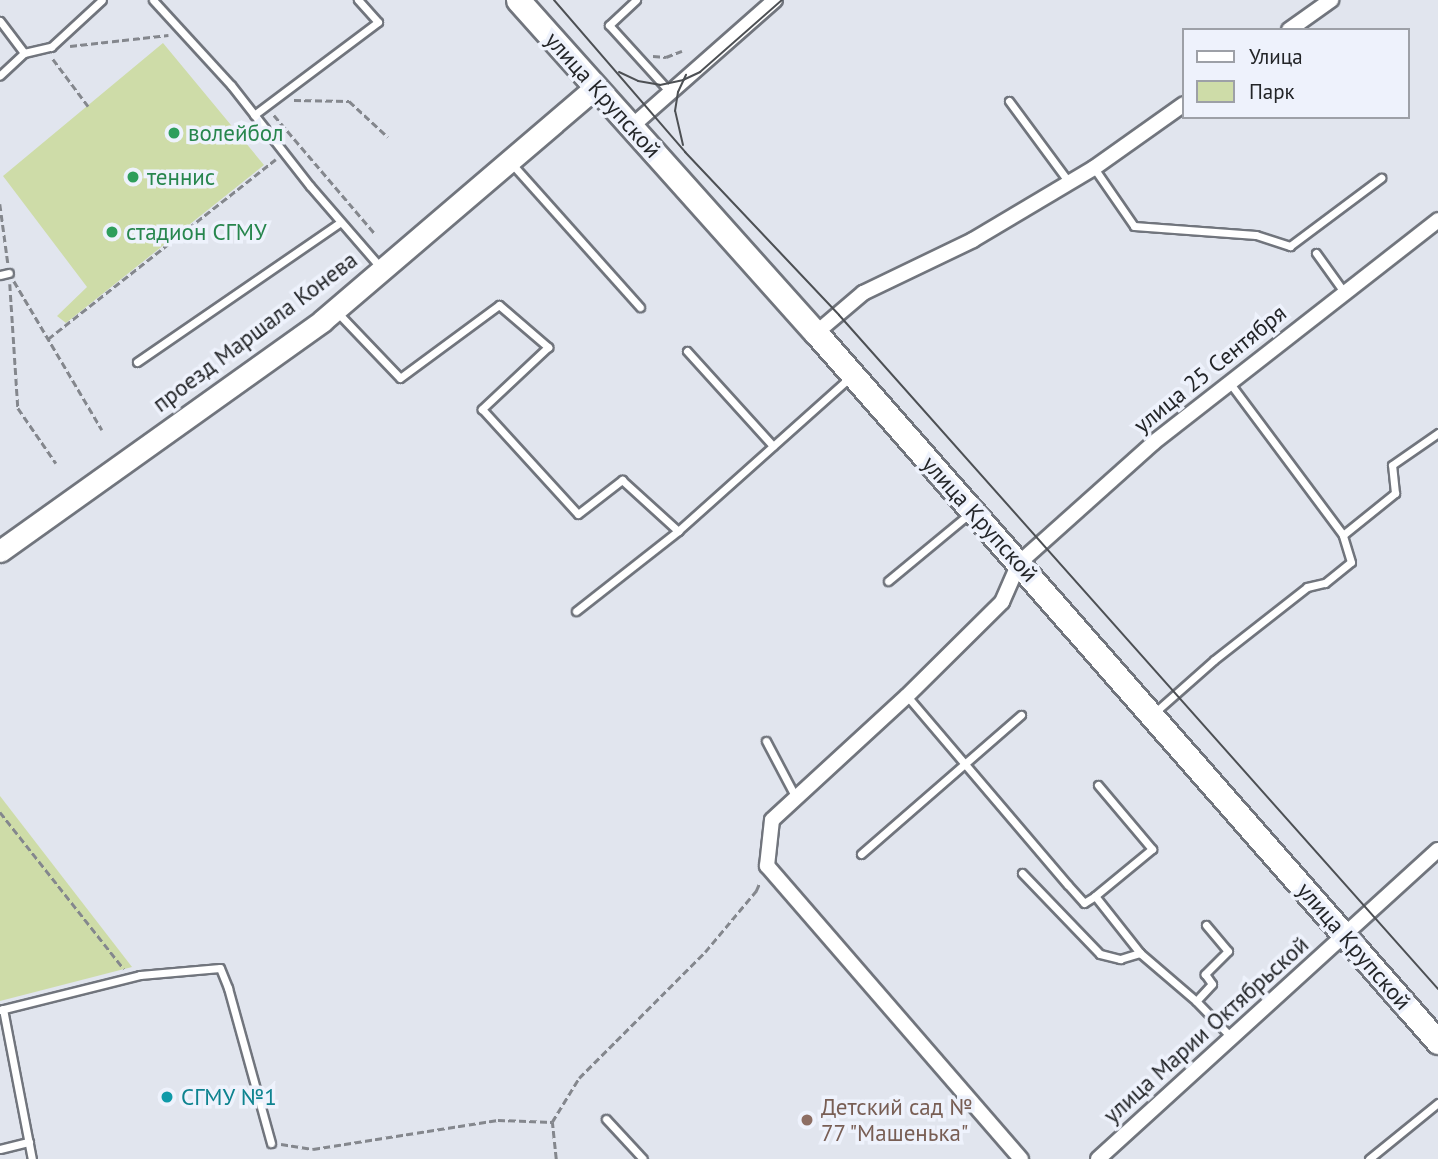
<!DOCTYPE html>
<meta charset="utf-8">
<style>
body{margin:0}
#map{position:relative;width:1438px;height:1159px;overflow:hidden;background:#e1e5ee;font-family:"PT Sans",sans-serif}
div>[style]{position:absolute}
.green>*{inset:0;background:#cedca8}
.path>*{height:2.5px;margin-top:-1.25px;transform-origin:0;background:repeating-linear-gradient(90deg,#84878d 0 7px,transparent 0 10.5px)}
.roads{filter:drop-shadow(2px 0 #71757d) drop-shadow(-2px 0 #71757d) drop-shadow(0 2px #71757d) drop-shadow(0 -2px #71757d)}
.lane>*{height:7px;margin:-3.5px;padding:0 3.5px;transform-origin:3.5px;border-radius:3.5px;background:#fff}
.street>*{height:14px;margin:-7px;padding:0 7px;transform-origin:7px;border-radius:7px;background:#fff}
.secondary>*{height:21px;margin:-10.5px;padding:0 10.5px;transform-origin:10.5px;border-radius:10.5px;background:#fff}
.primary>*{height:23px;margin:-11.5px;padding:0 11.5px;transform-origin:11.5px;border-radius:11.5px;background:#fff}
.tram>*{height:2px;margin:-1px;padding:0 1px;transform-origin:1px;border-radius:1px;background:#4d5054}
.dots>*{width:19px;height:19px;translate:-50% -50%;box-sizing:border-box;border:4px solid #eef2fc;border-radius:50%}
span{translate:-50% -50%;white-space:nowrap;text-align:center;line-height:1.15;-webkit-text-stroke:7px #eef2fc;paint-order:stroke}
.street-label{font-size:23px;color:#232528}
.leisure-label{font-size:23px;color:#27864d}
.left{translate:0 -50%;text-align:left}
.culture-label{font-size:23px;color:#0d838f}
.education-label{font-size:23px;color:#785e54}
.legend{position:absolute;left:1182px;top:28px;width:228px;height:91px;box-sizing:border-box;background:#eef2fc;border:2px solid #9da0a7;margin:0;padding:9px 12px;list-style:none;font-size:21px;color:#232528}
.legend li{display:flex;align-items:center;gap:14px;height:35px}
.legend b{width:35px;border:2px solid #9da0a7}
</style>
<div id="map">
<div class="green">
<div style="clip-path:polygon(163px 43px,264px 165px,66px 323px,57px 316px,87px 287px,3px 176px)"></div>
<div style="clip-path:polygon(0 796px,132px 967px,0 1001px)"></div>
</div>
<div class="path">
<div style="left:70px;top:46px;width:99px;rotate:-6.4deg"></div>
<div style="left:653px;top:56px;width:13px;rotate:4deg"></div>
<div style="left:666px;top:57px;width:17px;rotate:-21deg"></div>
<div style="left:53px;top:59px;width:59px;rotate:53.3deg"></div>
<div style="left:294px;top:100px;width:55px;rotate:1deg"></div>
<div style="left:349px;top:101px;width:53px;rotate:42.7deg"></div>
<div style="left:274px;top:115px;width:157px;rotate:49.6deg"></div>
<div style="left:0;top:204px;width:60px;rotate:82.3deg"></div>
<div style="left:14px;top:281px;width:173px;rotate:59.4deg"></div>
<div style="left:10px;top:284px;width:124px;rotate:86.3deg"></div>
<div style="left:18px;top:408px;width:67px;rotate:55.4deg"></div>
<div style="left:48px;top:339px;width:290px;rotate:-38.3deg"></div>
<div style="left:0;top:812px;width:200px;rotate:51.7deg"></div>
<div style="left:281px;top:1144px;width:32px;rotate:9deg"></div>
<div style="left:313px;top:1149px;width:187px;rotate:-8.9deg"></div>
<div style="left:498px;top:1120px;width:54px;rotate:2.1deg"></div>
<div style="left:556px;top:1159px;width:37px;rotate:-96deg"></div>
<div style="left:552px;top:1122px;width:52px;rotate:-58.5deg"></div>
<div style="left:579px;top:1078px;width:178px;rotate:-45deg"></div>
<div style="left:705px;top:952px;width:80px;rotate:-50.1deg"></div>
<div style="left:756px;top:891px;width:10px;rotate:-66deg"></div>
</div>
<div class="roads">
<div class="lane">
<div style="left:153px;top:0;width:115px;rotate:47.5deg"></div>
<div style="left:231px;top:85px;width:128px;rotate:52deg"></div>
<div style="left:310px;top:186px;width:110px;rotate:49.1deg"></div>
<div style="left:636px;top:0;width:37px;rotate:137deg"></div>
<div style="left:609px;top:25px;width:91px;rotate:47.7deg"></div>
<div style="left:0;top:21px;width:40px;rotate:53deg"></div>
<div style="left:24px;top:53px;width:33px;rotate:137deg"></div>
<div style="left:24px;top:53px;width:28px;rotate:-13deg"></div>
<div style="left:51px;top:47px;width:69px;rotate:-42.7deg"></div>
<div style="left:1009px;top:101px;width:99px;rotate:53.6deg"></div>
<div style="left:254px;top:115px;width:155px;rotate:-36.9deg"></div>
<div style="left:378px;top:22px;width:30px;rotate:-132deg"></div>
<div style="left:512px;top:164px;width:192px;rotate:48.2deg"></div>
<div style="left:1094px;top:168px;width:70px;rotate:55.4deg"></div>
<div style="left:1134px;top:226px;width:122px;rotate:4.2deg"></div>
<div style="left:1256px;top:235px;width:36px;rotate:18deg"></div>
<div style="left:1290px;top:246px;width:114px;rotate:-36.8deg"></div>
<div style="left:1316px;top:253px;width:48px;rotate:54.3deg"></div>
<div style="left:0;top:275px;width:9px;rotate:-13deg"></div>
<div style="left:337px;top:312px;width:91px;rotate:46.3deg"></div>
<div style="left:400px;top:378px;width:123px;rotate:-36.4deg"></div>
<div style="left:499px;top:305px;width:65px;rotate:40.6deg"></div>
<div style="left:548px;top:347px;width:91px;rotate:136.8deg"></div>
<div style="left:482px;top:409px;width:142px;rotate:47.6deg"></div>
<div style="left:578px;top:514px;width:56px;rotate:-37.7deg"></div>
<div style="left:622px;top:480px;width:76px;rotate:42.3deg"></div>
<div style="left:678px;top:531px;width:231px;rotate:-41.8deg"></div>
<div style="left:687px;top:351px;width:128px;rotate:47.8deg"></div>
<div style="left:137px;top:362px;width:247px;rotate:-34.5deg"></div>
<div style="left:1229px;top:382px;width:191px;rotate:53.3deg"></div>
<div style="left:1343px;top:535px;width:67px;rotate:-38.9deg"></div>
<div style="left:1395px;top:493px;width:28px;rotate:-96deg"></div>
<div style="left:1392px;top:465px;width:56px;rotate:-34.8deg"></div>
<div style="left:888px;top:581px;width:105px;rotate:-39.6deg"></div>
<div style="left:576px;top:611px;width:130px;rotate:-38.1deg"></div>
<div style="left:907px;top:696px;width:248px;rotate:49.6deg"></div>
<div style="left:1068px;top:885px;width:24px;rotate:48deg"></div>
<div style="left:1084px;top:903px;width:13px;rotate:-32deg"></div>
<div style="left:1153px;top:714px;width:81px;rotate:-41.5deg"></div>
<div style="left:1214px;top:660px;width:118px;rotate:-38.1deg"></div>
<div style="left:1307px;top:587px;width:18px;rotate:-13deg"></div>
<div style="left:1325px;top:583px;width:33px;rotate:-39deg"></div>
<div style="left:1351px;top:562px;width:28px;rotate:-107deg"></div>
<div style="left:766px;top:741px;width:64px;rotate:62.2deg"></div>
<div style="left:1098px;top:785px;width:84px;rotate:49.8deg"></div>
<div style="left:1152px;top:849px;width:74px;rotate:140.5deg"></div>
<div style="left:1095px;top:896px;width:73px;rotate:51.7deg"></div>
<div style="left:1140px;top:953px;width:74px;rotate:40.6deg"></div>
<div style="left:861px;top:854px;width:212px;rotate:-41deg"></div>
<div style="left:1022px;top:873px;width:112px;rotate:46.1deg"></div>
<div style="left:1100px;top:954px;width:21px;rotate:14deg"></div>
<div style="left:1120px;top:959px;width:21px;rotate:-17deg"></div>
<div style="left:1206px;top:925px;width:34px;rotate:50deg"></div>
<div style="left:1228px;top:951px;width:33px;rotate:135deg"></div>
<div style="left:1205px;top:974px;width:12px;rotate:55deg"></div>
<div style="left:1212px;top:984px;width:23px;rotate:133deg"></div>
<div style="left:1196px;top:1001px;width:50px;rotate:45.8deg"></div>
<div style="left:3px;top:1009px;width:153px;rotate:79.1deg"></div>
<div style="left:0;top:1010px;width:144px;rotate:-14deg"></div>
<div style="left:140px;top:975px;width:80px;rotate:-5deg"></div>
<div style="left:220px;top:968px;width:22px;rotate:68deg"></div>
<div style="left:228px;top:988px;width:161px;rotate:74.5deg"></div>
<div style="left:606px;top:1119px;width:54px;rotate:47.2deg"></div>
<div style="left:0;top:1149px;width:30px;rotate:-14deg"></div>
<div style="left:1369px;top:1159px;width:89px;rotate:-39.1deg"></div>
</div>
<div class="street">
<div style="left:1289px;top:30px;width:52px;rotate:-35.5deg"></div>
<div style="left:631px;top:127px;width:192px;rotate:-41.4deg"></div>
<div style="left:816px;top:333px;width:62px;rotate:-40.4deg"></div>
<div style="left:863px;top:293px;width:122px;rotate:-25.7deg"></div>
<div style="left:973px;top:240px;width:141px;rotate:-30.8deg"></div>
<div style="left:1094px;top:168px;width:110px;rotate:-35.4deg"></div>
<div style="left:1021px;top:1159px;width:388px;rotate:-130.9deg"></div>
<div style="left:767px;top:866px;width:46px;rotate:-83.8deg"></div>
<div style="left:772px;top:820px;width:183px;rotate:-42.6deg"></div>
<div style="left:907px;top:696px;width:134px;rotate:-44.7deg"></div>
<div style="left:1002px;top:602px;width:43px;rotate:-66.4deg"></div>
<div style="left:1019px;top:563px;width:180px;rotate:-41.8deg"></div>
<div style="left:1153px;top:443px;width:362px;rotate:-38deg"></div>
<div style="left:1098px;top:1159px;width:459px;rotate:-42.3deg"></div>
</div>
<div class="secondary">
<div style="left:0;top:551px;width:396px;rotate:-35.5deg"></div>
<div style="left:322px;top:321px;width:359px;rotate:-40.5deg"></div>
</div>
<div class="primary">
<div style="left:518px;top:0;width:447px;rotate:48.2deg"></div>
<div style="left:816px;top:333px;width:943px;rotate:48.74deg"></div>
</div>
</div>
<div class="tram">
<div style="left:554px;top:0;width:201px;rotate:49.2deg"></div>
<div style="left:685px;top:152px;width:224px;rotate:46.6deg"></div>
<div style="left:839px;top:315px;width:902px;rotate:48.37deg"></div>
<div style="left:619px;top:72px;width:21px;rotate:25deg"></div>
<div style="left:638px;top:81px;width:22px;rotate:10deg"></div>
<div style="left:660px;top:85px;width:24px;rotate:-12deg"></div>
<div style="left:683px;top:80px;width:19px;rotate:-25deg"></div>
<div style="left:700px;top:72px;width:109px;rotate:-41.3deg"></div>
<div style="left:683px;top:145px;width:35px;rotate:-103deg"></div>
<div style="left:675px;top:111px;width:19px;rotate:-81deg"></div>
<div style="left:678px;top:92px;width:19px;rotate:-65deg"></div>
</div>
<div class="dots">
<div style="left:174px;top:133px;background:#2e9e5b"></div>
<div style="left:133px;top:177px;background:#2e9e5b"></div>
<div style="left:112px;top:232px;background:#2e9e5b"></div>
<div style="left:167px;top:1097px;background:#0f9aa8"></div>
<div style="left:807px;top:1120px;background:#8d6e63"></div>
</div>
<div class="street-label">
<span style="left:603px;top:95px;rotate:48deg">улица Крупской</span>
<span style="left:255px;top:332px;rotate:-37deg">проезд Маршала Конева</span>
<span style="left:1210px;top:369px;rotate:-39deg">улица 25 Сентября</span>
<span style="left:980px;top:519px;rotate:48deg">улица Крупской</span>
<span style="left:1354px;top:946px;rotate:49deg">улица Крупской</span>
<span style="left:1206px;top:1030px;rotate:-42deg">улица Марии Октябрьской</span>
</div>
<div class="leisure-label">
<span class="left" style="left:188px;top:133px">волейбол</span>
<span class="left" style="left:147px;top:177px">теннис</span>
<span class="left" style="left:126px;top:232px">стадион СГМУ</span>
</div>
<div class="culture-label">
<span class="left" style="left:181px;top:1097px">СГМУ №1</span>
</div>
<div class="education-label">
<span class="left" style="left:821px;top:1120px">Детский сад №<br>77 "Машенька"</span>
</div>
<ul class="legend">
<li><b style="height:9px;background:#fff"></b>Улица</li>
<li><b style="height:19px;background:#cedca8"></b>Парк</li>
</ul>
</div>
